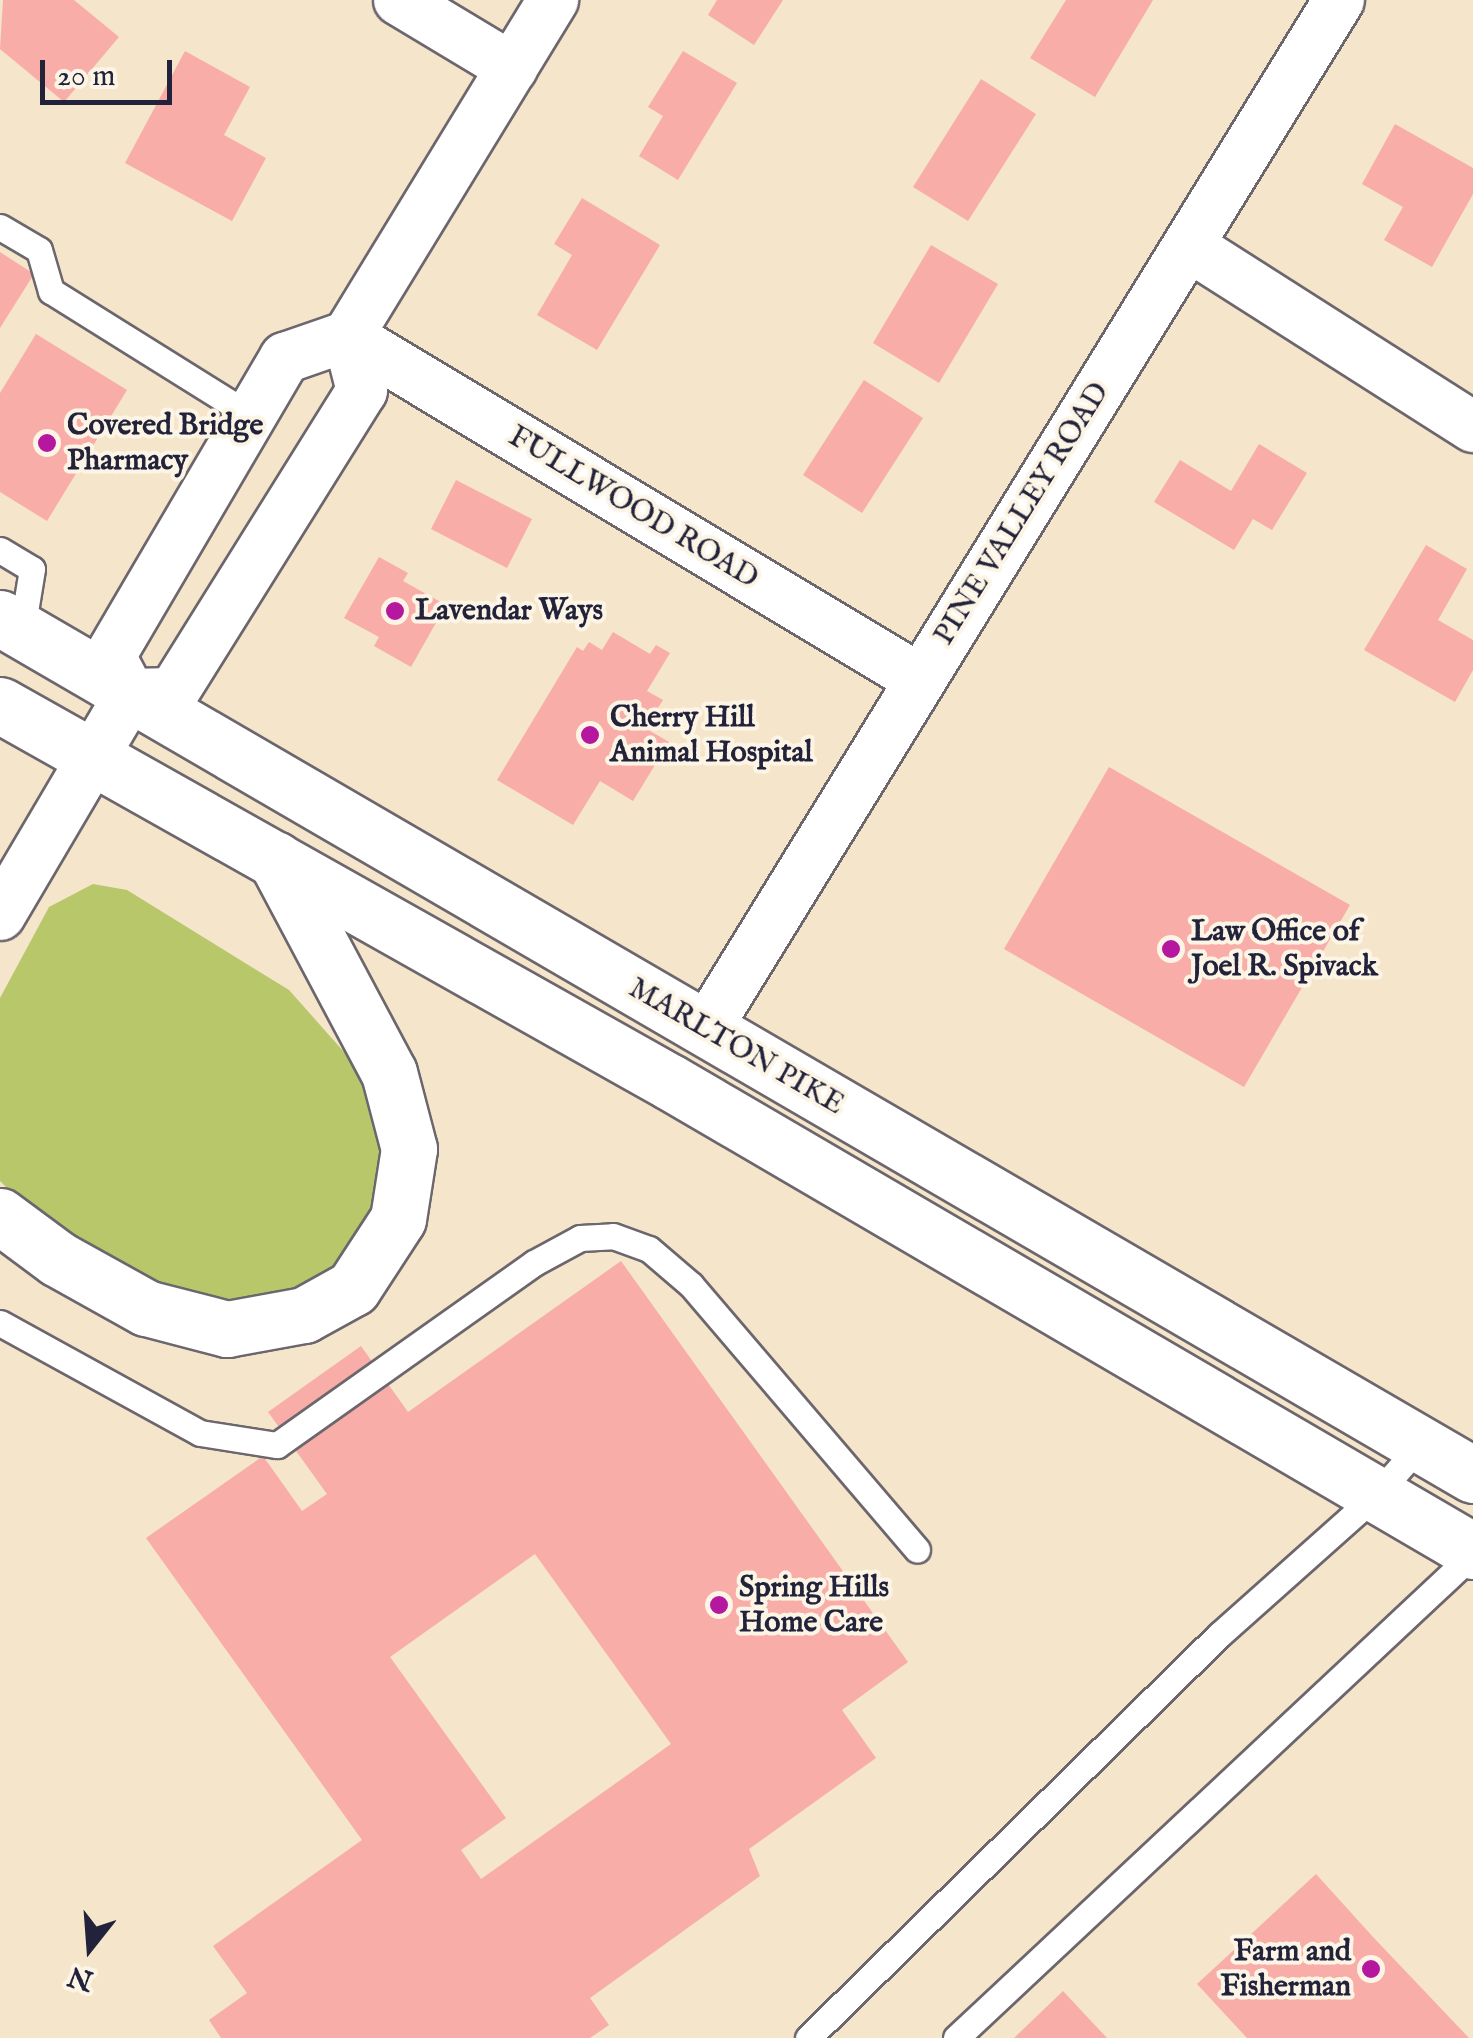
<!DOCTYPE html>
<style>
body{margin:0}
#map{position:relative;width:1473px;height:2038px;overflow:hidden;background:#f5e5ca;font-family:"IM FELL English",serif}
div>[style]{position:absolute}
.green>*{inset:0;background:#b7c76a}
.building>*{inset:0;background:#f8ada9}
.roads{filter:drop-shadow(2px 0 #6c666d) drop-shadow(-2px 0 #6c666d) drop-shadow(0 2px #6c666d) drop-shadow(0 -2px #6c666d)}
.lane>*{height:25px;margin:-12.5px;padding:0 12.5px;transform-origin:12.5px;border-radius:12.5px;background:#fff}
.street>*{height:50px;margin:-25px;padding:0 25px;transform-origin:25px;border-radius:25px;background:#fff}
.highway>*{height:55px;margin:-27.5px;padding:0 27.5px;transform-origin:27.5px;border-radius:27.5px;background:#fff}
.dots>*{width:28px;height:28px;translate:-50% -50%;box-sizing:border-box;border:5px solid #fcf5e5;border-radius:50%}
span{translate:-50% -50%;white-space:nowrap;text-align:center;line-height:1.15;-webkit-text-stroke:8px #fcf5e5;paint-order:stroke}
.poi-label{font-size:30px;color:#22223b;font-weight:700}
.left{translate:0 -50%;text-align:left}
.right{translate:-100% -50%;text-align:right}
.street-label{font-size:30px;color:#22223b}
.north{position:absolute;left:40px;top:1898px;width:100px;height:100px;-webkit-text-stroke:8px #fcf5e5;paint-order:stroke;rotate:197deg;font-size:28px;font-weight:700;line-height:40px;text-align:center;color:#22223b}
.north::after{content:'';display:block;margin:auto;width:35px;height:45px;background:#22223b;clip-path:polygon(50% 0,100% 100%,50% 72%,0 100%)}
.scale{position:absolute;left:40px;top:60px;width:132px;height:45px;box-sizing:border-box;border:5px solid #22223b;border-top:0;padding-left:12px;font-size:30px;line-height:35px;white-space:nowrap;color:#22223b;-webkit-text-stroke:8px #fcf5e5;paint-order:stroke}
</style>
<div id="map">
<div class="green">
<div style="clip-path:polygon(93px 884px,127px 890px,289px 990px,352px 1061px,376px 1107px,384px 1149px,372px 1218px,342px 1262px,295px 1296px,231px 1307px,167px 1294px,37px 1218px,0 1181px,0 998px,49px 907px)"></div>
</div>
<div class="building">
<div style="clip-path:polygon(3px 0,74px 0,119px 37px,64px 102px,0 49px)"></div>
<div style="clip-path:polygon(717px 0,783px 0,754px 45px,708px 15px)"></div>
<div style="clip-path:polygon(1066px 0,1153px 0,1095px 97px,1030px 58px)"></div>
<div style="clip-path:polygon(185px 51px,250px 87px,224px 135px,266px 158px,232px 221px,125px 163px)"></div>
<div style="clip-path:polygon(683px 51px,737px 83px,678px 180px,639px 156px,663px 116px,648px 107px)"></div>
<div style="clip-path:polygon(981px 79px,1036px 114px,968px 221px,913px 187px)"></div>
<div style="clip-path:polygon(1395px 124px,1473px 168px,1473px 194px,1432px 267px,1384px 240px,1403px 207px,1362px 184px)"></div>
<div style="clip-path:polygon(582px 198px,660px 245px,597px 350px,537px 315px,572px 255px,554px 244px)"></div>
<div style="clip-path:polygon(931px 245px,998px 284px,939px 383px,873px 343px)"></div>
<div style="clip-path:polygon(0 252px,34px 274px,0 328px)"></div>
<div style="clip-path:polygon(36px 334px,127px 390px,47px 521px,0 492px,0 393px)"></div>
<div style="clip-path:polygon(864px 380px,923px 418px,862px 513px,803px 475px)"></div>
<div style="clip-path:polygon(1259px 444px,1307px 473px,1272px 530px,1253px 519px,1234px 550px,1154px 502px,1180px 460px,1231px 491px)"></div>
<div style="clip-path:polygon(456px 480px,532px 519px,507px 568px,431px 529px)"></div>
<div style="clip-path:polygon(1426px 545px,1467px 569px,1438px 620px,1473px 640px,1473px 670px,1455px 702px,1364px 650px)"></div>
<div style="clip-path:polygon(379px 557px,408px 573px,403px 581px,446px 605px,411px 667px,374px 646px,379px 637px,344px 618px)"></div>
<div style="clip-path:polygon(613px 632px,650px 654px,656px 645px,670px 653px,647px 691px,663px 700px,645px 728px,669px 742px,633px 801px,600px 781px,573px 825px,497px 780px,577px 647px,583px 651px,589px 642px,602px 650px)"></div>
<div style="clip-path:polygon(1109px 767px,1350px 905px,1244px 1087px,1004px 949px)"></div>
<div style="clip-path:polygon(evenodd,621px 1261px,908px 1662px,842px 1710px,876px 1758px,749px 1849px,760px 1876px,590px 1998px,609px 2025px,590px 2038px,221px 2038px,209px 2020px,247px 1993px,213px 1946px,362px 1840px,146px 1538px,263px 1456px,302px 1511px,327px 1494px,268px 1412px,361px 1346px,408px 1412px,621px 1261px,535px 1554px,671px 1744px,481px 1879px,461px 1850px,506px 1818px,390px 1657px,535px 1554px)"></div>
<div style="clip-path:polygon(1316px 1874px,1373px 1937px,1469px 2038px,1247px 2038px,1197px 1984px)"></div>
<div style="clip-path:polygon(1063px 1991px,1107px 2038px,1014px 2038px)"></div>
</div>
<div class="roads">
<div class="lane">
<div style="left:0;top:227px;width:45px;rotate:30.5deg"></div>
<div style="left:39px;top:250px;width:43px;rotate:73.7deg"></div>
<div style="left:51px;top:291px;width:236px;rotate:32deg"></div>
<div style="left:0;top:550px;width:37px;rotate:31deg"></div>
<div style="left:32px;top:569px;width:62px;rotate:99.3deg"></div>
<div style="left:0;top:1323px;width:228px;rotate:28.8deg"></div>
<div style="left:200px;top:1433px;width:78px;rotate:8.9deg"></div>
<div style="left:277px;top:1445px;width:315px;rotate:-35.3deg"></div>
<div style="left:534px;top:1263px;width:52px;rotate:-28.5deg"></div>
<div style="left:580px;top:1238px;width:33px;rotate:-3deg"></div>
<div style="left:613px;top:1236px;width:38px;rotate:20deg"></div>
<div style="left:649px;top:1249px;width:55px;rotate:40.6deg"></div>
<div style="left:691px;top:1285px;width:348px;rotate:49.5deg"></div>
<div style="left:808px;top:2038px;width:576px;rotate:-44.44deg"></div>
<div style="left:1219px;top:1635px;width:212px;rotate:-41.7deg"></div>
<div style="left:1377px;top:1494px;width:65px;rotate:-48.7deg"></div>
<div style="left:956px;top:2038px;width:708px;rotate:-43.11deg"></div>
</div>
<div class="street">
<div style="left:399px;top:0;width:132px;rotate:31deg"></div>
<div style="left:1189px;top:246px;width:337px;rotate:32.5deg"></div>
<div style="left:348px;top:336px;width:666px;rotate:30.99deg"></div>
<div style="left:130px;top:694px;width:43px;rotate:-117.8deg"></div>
<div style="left:110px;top:656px;width:346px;rotate:-59.6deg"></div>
<div style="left:285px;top:358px;width:67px;rotate:-19.2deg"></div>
<div style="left:348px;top:336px;width:394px;rotate:-58.6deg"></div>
<div style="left:130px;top:694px;width:43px;rotate:-1.3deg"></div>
<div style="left:173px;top:693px;width:356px;rotate:-58deg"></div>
<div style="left:362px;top:391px;width:57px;rotate:-104.3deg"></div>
<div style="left:0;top:915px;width:256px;rotate:-59.5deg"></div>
<div style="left:706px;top:1029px;width:1208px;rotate:-58.4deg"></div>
</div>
<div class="highway">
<div style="left:0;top:618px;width:1704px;rotate:30.19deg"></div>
<div style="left:0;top:705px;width:769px;rotate:29.37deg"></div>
<div style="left:670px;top:1082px;width:930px;rotate:30.29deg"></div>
<div style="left:0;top:1216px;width:72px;rotate:36.6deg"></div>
<div style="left:58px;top:1259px;width:101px;rotate:29.1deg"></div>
<div style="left:146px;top:1308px;width:84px;rotate:14.5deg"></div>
<div style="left:227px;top:1329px;width:78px;rotate:-10.3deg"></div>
<div style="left:304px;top:1315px;width:56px;rotate:-28.9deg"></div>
<div style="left:353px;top:1288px;width:82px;rotate:-56.9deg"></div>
<div style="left:398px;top:1219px;width:71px;rotate:-81.1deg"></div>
<div style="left:409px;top:1149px;width:79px;rotate:-104.7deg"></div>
<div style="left:389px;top:1073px;width:242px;rotate:-118deg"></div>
</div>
</div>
<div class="dots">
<div style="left:47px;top:443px;background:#b5179e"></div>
<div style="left:395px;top:611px;background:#b5179e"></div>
<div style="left:590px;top:735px;background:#b5179e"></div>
<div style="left:1171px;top:949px;background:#b5179e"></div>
<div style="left:719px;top:1605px;background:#b5179e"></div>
<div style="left:1371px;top:1969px;background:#b5179e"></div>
</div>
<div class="poi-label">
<span class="left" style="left:67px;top:443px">Covered Bridge<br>Pharmacy</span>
<span class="left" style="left:415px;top:611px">Lavendar Ways</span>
<span class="left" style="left:610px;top:735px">Cherry Hill<br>Animal Hospital</span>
<span class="left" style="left:1191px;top:949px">Law Office of<br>Joel R. Spivack</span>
<span class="left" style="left:739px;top:1605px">Spring Hills<br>Home Care</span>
<span class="right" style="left:1351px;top:1969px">Farm and<br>Fisherman</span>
</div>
<div class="street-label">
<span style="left:633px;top:508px;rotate:31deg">FULLWOOD ROAD</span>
<span style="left:1022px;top:514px;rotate:-58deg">PINE VALLEY ROAD</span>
<span style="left:736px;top:1047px;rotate:30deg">MARLTON PIKE</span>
</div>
<div class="north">N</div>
<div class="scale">20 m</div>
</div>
